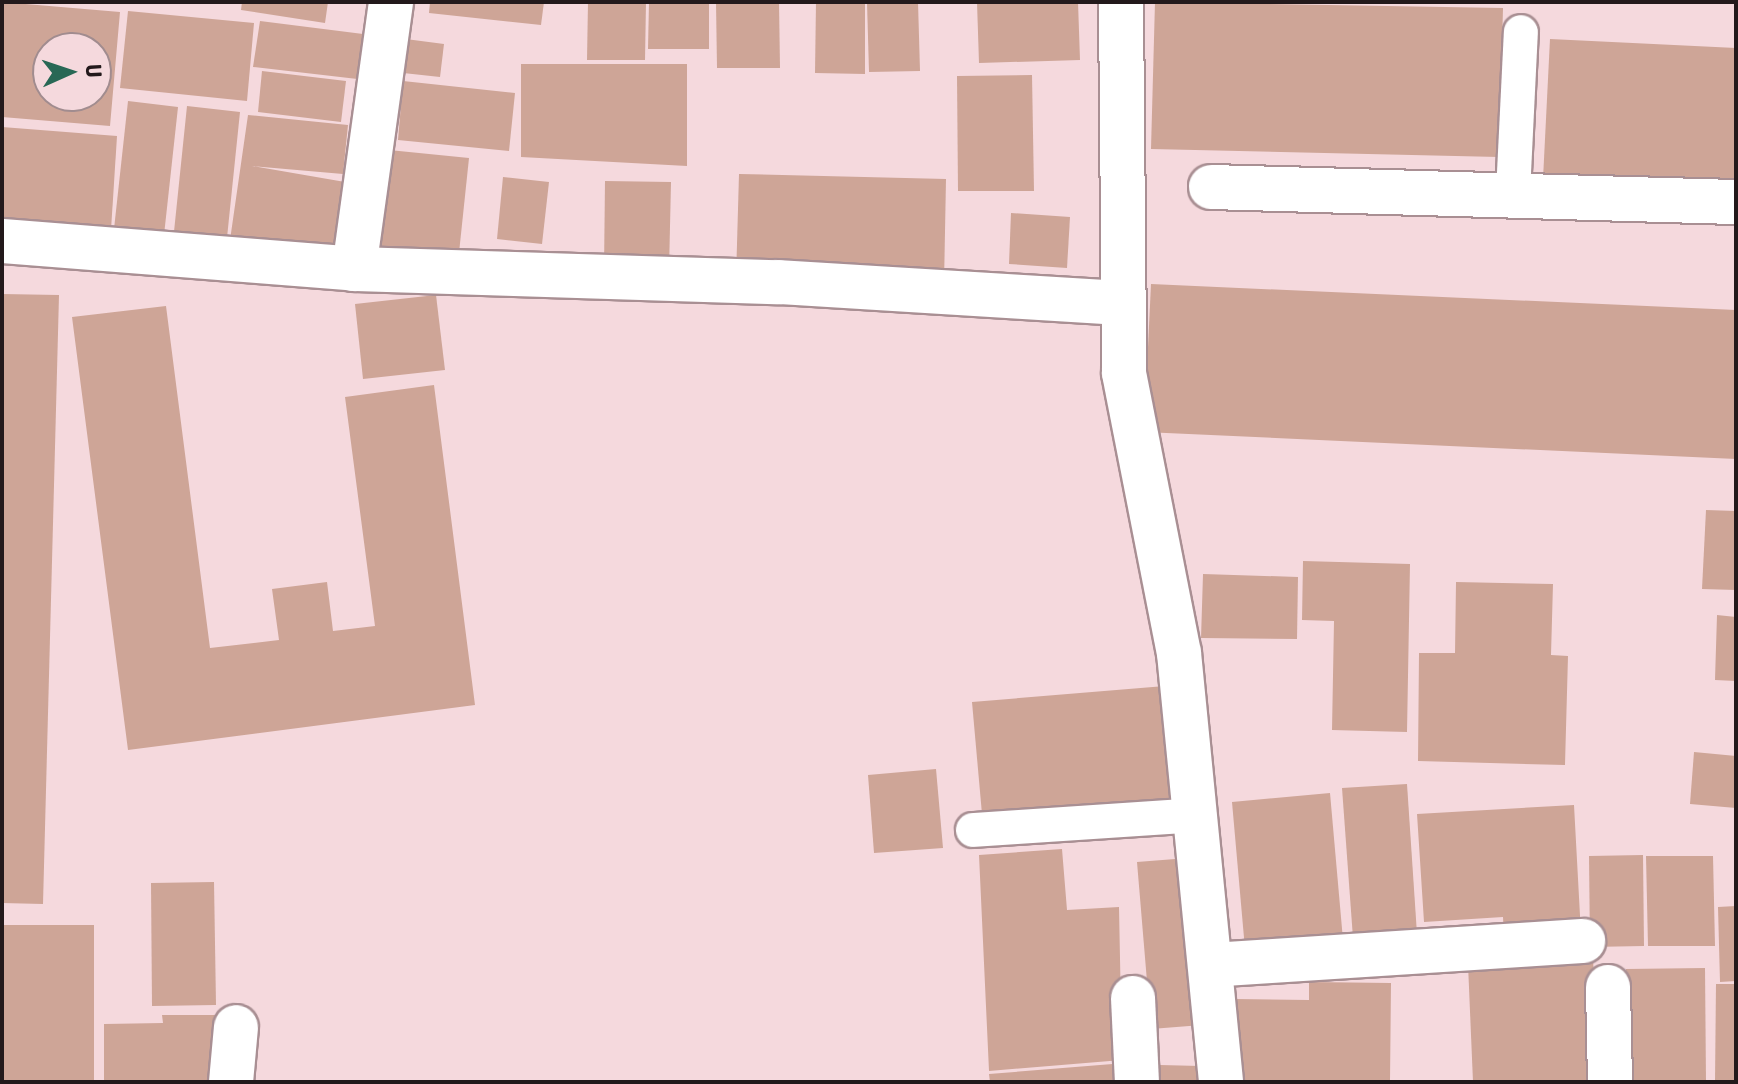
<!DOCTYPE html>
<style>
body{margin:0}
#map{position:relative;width:1738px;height:1084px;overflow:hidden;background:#f5d9dd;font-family:"Asap Condensed",sans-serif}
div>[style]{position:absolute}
.building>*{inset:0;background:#cea597}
.roads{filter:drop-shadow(2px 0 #a98f93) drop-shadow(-2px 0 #a98f93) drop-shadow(0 2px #a98f93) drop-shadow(0 -2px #a98f93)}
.service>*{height:34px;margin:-17px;padding:0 17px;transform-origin:17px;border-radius:17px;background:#fff}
.minor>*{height:44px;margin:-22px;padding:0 22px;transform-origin:22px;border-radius:22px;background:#fff}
span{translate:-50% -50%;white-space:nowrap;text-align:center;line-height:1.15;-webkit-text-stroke:7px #f5d9dd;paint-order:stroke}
.frame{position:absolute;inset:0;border:4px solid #23191b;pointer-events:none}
.north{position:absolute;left:32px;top:32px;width:80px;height:80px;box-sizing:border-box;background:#f5d9dd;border:2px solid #a18c8f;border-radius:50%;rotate:87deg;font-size:22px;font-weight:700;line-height:32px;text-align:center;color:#23191b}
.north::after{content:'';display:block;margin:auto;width:28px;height:36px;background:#286855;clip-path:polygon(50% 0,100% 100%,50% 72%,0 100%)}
</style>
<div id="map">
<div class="building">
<div style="clip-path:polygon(evenodd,2px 2px,120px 12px,110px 126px,2px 117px,2px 2px,48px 48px,96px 48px,96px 96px,48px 96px,48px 48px)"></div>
<div style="clip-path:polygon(242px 2px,328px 2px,325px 23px,241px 10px)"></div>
<div style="clip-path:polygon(430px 2px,544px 2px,541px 25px,429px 13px)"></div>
<div style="clip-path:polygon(588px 2px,646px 2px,645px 60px,587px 60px)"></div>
<div style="clip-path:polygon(649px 2px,709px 2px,709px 49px,648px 49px)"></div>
<div style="clip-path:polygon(716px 2px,779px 2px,780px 68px,717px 68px)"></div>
<div style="clip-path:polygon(816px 2px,865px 2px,865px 74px,815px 73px)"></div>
<div style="clip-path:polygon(867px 2px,918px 2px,920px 71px,869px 72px)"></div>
<div style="clip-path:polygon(977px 2px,1078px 2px,1080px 60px,979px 63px)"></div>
<div style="clip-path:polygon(1155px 2px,1503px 8px,1499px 157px,1151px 149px)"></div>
<div style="clip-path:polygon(128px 11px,254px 23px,247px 101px,120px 88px)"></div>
<div style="clip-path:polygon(260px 21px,371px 35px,366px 80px,253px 67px)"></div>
<div style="clip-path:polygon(398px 38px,444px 44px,440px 77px,394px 72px)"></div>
<div style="clip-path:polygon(1550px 39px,1736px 48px,1736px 188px,1543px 179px)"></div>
<div style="clip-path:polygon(521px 64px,687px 64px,687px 166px,521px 157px)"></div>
<div style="clip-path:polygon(262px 71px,346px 81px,341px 122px,258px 112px)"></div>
<div style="clip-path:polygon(1032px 75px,1034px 191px,958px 191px,957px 76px)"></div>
<div style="clip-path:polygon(403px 81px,515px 93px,509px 151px,398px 140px)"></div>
<div style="clip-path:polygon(128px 101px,178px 107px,164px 235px,114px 229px)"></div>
<div style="clip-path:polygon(187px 106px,240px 112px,225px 257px,172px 251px)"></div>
<div style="clip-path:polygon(248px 115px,348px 125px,343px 174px,252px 166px,345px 182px,330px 266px,229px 247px)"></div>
<div style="clip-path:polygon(2px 127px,117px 136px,111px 230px,2px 221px)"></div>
<div style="clip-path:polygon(389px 150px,469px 158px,457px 272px,378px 263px)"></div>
<div style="clip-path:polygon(739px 174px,946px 179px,944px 284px,736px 279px)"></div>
<div style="clip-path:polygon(503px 177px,549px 182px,542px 244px,497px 239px)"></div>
<div style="clip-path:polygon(605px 181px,671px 182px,669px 271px,604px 270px)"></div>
<div style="clip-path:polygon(1011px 213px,1070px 217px,1067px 268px,1009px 264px)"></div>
<div style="clip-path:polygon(1151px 284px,1736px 310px,1736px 459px,1144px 432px)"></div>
<div style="clip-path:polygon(2px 294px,59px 295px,43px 904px,2px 903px)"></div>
<div style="clip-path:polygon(436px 295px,445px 370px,363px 379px,355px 304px)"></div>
<div style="clip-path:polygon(166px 306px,210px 648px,279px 640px,272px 589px,327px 582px,333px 631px,375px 626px,345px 397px,434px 385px,475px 705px,128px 750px,72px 317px)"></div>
<div style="clip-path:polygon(1706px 510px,1736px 511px,1736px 590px,1702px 589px)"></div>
<div style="clip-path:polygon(1303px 561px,1410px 564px,1407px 732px,1332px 730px,1334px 621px,1302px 620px)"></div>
<div style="clip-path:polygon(1203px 574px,1298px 577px,1297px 639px,1201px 638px)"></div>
<div style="clip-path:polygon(1456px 582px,1553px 584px,1551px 655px,1568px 656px,1565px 765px,1418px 761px,1419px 653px,1455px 653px)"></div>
<div style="clip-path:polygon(1717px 615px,1736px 617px,1736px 681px,1715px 680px)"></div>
<div style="clip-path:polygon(1165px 686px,1174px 799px,982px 814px,972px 702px)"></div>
<div style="clip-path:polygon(1694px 752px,1736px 756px,1736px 808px,1690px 804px)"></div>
<div style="clip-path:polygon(936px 769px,943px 848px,874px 853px,868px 775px)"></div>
<div style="clip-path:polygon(1407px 784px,1417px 934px,1353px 938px,1342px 788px)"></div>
<div style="clip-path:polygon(1330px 793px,1343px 940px,1245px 949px,1232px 802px)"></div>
<div style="clip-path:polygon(1574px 805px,1581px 934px,1504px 939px,1503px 917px,1424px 922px,1417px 814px)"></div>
<div style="clip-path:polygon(1062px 849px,1067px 910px,1119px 907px,1122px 1060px,989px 1071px,979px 855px)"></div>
<div style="clip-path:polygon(1643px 855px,1644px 946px,1590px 947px,1589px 856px)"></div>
<div style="clip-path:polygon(1646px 856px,1713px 856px,1715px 946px,1648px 946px)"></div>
<div style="clip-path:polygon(1188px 858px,1202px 1025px,1151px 1029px,1137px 862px)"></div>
<div style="clip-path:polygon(214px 882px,216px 1005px,152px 1006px,151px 883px)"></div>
<div style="clip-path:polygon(1736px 906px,1736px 981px,1720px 982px,1718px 907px)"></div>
<div style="clip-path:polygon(2px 925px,94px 925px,94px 1082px,2px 1082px)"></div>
<div style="clip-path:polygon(1593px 958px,1599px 1082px,1473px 1082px,1468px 964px)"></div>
<div style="clip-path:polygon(1705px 968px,1706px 1082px,1628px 1082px,1626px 969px)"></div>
<div style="clip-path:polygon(1309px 982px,1391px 983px,1390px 1082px,1235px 1082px,1235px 999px,1309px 1000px)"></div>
<div style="clip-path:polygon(1716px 984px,1736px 984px,1736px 1082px,1715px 1082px)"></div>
<div style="clip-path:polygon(162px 1015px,215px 1015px,216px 1082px,104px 1082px,104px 1024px,163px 1023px)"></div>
<div style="clip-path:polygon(1125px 1063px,1126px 1082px,990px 1082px,989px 1074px)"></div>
<div style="clip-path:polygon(1160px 1065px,1200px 1066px,1200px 1082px,1159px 1082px)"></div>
</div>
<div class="roads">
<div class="service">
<div style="left:1513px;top:193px;width:161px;rotate:-87.2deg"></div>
<div style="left:973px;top:830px;width:224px;rotate:-3.8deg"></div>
</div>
<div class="minor">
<div style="left:1121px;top:2px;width:371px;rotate:89.5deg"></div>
<div style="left:1124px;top:373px;width:285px;rotate:78.9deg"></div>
<div style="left:1179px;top:653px;width:431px;rotate:84.4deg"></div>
<div style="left:1211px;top:187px;width:525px;rotate:1.64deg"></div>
<div style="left:2px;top:241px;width:353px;rotate:4.5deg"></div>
<div style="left:354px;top:269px;width:424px;rotate:1.8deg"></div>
<div style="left:778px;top:282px;width:346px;rotate:3.5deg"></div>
<div style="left:354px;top:269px;width:270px;rotate:-82.1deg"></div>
<div style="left:1211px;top:965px;width:373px;rotate:-3.7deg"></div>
<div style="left:1608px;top:987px;width:95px;rotate:88.8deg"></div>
<div style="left:1133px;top:998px;width:84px;rotate:87.3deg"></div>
<div style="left:231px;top:1082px;width:55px;rotate:-84.8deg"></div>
</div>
</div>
<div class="frame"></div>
<div class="north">U</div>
</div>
